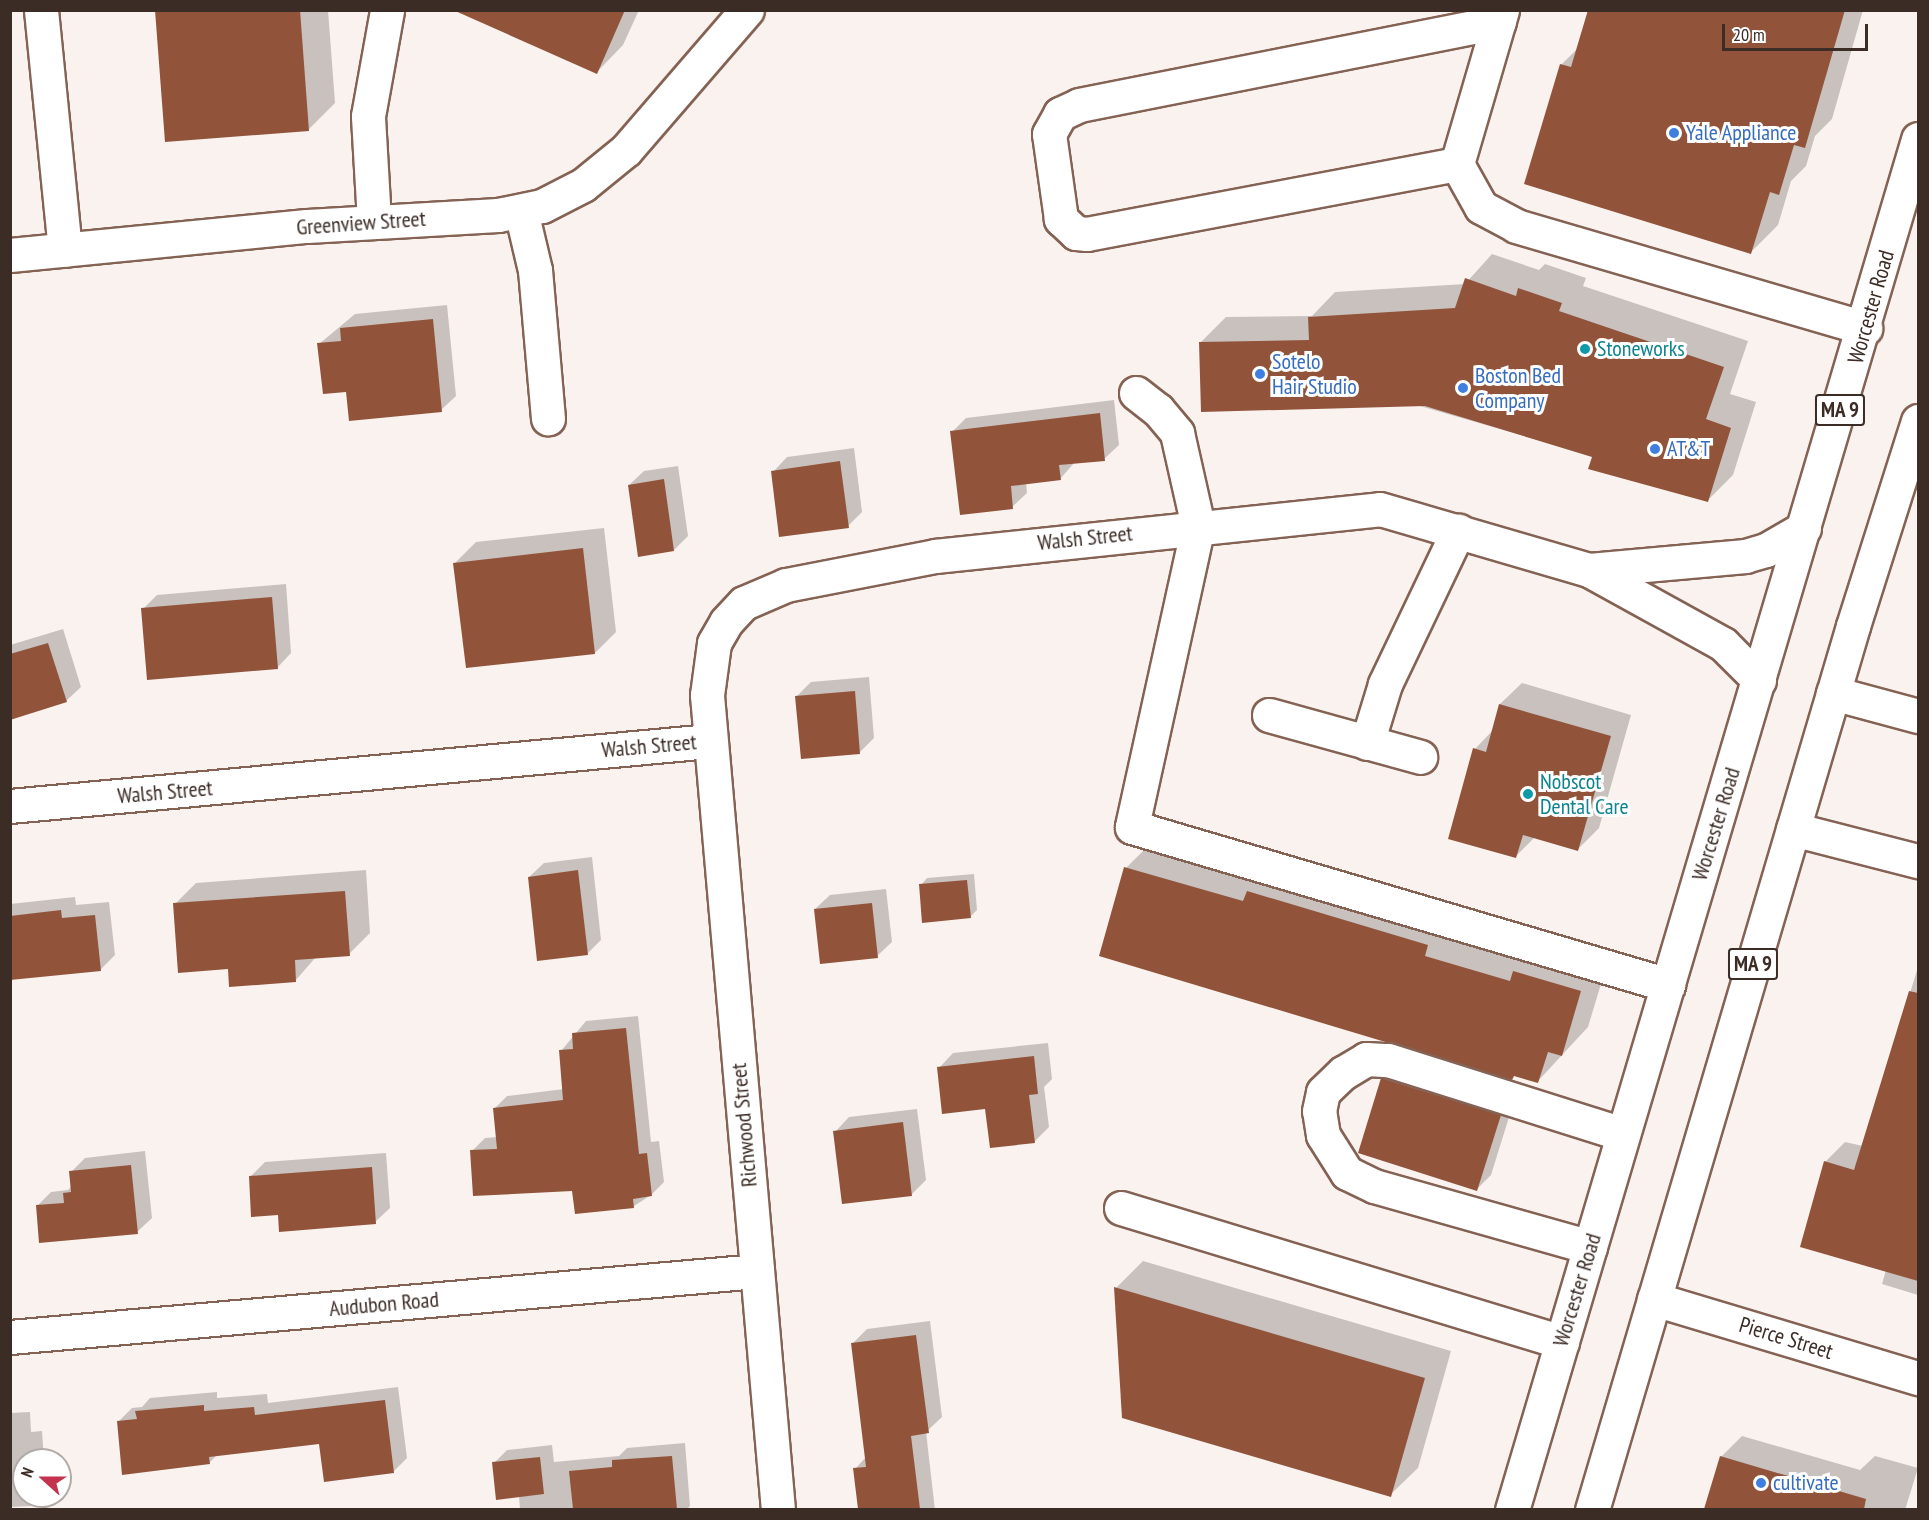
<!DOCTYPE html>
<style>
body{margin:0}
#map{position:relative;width:1929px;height:1520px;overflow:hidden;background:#faf2ee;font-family:"PT Sans Narrow",sans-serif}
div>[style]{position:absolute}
.shadow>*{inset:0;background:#0003}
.building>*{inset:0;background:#91543a}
.roads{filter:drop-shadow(2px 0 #846254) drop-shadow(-2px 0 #846254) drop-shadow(0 2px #846254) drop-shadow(0 -2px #846254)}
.minor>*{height:33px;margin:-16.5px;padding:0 16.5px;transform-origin:16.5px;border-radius:16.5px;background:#fff}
.highway>*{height:33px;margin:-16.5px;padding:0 16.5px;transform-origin:16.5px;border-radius:16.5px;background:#fff}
.dots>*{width:16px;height:16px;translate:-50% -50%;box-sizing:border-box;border:3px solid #fff;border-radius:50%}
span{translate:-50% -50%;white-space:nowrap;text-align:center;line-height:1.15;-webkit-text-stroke:6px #fff;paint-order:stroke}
.shield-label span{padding:2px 4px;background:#fff;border:2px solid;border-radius:4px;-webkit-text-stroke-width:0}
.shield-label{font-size:21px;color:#3b2c26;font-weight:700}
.shop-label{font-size:22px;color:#366cbe}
.left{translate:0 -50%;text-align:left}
.street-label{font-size:22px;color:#3b2c26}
.culture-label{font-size:22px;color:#0d838f}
.frame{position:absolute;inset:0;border:12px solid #3b2c26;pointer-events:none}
.north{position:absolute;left:12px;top:1448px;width:60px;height:60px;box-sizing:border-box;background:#fff;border:2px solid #b1aba8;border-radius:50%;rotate:291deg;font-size:16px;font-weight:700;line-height:24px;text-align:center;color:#3b2c26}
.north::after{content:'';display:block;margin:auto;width:21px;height:27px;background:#c4334d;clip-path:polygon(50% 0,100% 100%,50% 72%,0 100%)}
.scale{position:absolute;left:1722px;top:24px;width:146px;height:27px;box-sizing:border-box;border:3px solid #3b2c26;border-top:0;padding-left:8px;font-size:18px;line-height:21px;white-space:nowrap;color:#3b2c26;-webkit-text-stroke:4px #fff;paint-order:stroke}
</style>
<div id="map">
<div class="shadow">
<div style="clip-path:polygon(156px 10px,328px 10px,335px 103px,308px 130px)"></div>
<div style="clip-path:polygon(473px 10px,639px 10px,623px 45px,596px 73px)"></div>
<div style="clip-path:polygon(1589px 10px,1863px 10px,1832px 119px,1815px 136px,1806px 166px,1791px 181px,1778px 225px,1751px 252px,1561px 65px,1578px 48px)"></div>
<div style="clip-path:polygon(1492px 254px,1539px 270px,1545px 264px,1586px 278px,1583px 286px,1748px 341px,1730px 394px,1756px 402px,1733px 475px,1707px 501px,1594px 456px,1200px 343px,1226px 317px,1312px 316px,1335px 292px,1465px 284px)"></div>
<div style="clip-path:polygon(447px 305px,456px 396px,441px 410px,347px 391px,319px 344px,355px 314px)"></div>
<div style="clip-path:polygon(1114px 400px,1119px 445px,1104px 459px,1075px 462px,1060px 479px,1026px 483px,1027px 493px,1012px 507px,952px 432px,966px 418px)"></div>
<div style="clip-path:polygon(854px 448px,862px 512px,848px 526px,773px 472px,787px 457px)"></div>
<div style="clip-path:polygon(678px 466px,688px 536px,674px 550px,629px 485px,644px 471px)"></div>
<div style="clip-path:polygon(604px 528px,616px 632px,595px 653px,455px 563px,476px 542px)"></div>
<div style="clip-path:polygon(286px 584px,291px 653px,277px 668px,143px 609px,157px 595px)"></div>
<div style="clip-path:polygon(63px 629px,81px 687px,66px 701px,10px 718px,10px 645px)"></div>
<div style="clip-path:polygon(869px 677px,874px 738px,860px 752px,797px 696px,811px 682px)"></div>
<div style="clip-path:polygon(1522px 683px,1631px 715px,1599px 828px,1578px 849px,1535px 837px,1516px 856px,1450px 838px,1475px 749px,1493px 730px,1500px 704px)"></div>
<div style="clip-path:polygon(1153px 841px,1607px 964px,1588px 1027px,1538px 1081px,1126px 868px)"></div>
<div style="clip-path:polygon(592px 857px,601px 940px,587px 954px,529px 877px,544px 863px)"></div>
<div style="clip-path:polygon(366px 870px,370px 933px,349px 954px,316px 957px,295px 981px,175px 904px,196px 883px)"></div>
<div style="clip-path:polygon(974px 874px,977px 910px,970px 917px,921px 885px,927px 878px)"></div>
<div style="clip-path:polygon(886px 889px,892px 942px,877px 956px,815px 909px,830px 895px)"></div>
<div style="clip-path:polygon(75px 897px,76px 905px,109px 902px,115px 955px,101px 969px,10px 979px,10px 904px)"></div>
<div style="clip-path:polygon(1918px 967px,1918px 1295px,1882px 1284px,1886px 1270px,1825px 1162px,1845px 1142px,1863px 1146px)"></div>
<div style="clip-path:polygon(638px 1016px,651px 1142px,659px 1141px,664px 1182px,651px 1195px,634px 1206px,573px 1190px,472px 1151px,485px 1138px,498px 1137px,494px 1109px,507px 1096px,564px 1089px,561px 1051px,586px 1021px)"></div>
<div style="clip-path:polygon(1048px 1043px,1052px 1079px,1044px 1087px,1049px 1127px,1034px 1142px,939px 1068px,953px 1053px)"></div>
<div style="clip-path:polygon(1397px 1065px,1514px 1101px,1491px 1175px,1477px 1189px,1383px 1079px)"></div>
<div style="clip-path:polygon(917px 1109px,926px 1180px,911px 1195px,835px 1132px,849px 1117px)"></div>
<div style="clip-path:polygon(145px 1151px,152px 1218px,137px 1232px,37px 1206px,51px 1192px,68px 1190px,72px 1186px,71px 1172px,85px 1158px)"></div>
<div style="clip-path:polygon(386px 1153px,390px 1208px,375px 1222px,279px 1213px,250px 1177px,265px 1162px)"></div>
<div style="clip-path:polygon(1143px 1261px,1451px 1351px,1418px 1468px,1390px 1495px,1116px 1288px)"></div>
<div style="clip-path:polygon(930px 1321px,942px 1417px,926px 1432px,935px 1510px,860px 1510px,855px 1469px,866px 1457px,852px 1344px,867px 1329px)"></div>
<div style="clip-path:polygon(398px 1387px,407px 1458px,393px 1472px,320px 1443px,218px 1454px,209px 1463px,119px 1421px,132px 1408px,142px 1407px,150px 1398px,217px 1392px,217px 1398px,267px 1394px,268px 1403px)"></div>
<div style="clip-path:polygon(30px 1412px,31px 1432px,42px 1431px,44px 1460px,24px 1460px,24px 1496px,42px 1496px,32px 1506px,10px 1507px,10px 1413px)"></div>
<div style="clip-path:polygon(1742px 1436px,1860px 1470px,1875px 1456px,1918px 1468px,1905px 1510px,1706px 1510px,1721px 1457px)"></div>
<div style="clip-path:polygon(685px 1443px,690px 1506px,686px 1510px,520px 1510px,519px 1496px,494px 1463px,507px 1450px,552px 1445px,554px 1462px,619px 1456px,627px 1448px)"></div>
</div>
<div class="building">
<div style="clip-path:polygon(155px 10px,300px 10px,309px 131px,165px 142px)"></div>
<div style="clip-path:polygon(453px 10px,625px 10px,597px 74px)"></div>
<div style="clip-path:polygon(1588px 10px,1845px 10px,1805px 148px,1794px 145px,1779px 195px,1770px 192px,1751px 254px,1524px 184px,1560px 64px,1571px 67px)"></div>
<div style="clip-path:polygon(1465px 278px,1516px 296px,1518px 288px,1562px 303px,1559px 311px,1724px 367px,1706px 419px,1731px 428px,1708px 502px,1588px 469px,1592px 457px,1425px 406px,1201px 412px,1199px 342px,1309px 340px,1308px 317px,1455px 308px)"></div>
<div style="clip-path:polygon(433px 319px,442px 412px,349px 421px,346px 392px,323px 394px,317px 343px,341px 341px,340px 328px)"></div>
<div style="clip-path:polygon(1100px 413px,1105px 461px,1059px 465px,1061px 480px,1011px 486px,1013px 509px,960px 515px,950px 431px)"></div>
<div style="clip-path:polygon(840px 461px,849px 528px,779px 537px,771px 471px)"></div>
<div style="clip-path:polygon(664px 479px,674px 551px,638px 557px,628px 485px)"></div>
<div style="clip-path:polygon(583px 548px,595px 654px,466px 668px,453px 563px)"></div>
<div style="clip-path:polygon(272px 597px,278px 669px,147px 680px,141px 608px)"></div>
<div style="clip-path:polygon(48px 643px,67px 702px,10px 720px,10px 654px)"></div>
<div style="clip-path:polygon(855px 691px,860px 754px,801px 759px,795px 696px)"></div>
<div style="clip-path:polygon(1499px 704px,1611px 736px,1578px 851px,1523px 835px,1516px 858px,1448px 839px,1473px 748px,1486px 752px)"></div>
<div style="clip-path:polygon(1124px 867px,1243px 901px,1247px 891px,1428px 945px,1425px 956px,1510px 981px,1513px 971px,1581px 991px,1562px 1056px,1548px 1052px,1538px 1083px,1514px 1076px,1512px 1080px,1099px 956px)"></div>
<div style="clip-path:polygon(578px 870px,588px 955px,537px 961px,528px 877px)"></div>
<div style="clip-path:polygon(967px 880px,971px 918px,922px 923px,919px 884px)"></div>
<div style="clip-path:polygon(345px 891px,350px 956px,295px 960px,296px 982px,229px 987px,228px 969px,178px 973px,173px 903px)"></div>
<div style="clip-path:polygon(872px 903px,878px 958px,820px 964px,814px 909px)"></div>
<div style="clip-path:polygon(61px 910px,62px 918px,95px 915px,101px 971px,10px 980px,10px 916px)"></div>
<div style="clip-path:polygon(1909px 991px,1918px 993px,1918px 1281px,1800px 1247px,1824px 1161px,1854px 1170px)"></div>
<div style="clip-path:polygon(626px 1028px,639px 1154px,647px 1153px,652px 1196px,633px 1199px,634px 1208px,575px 1214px,572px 1191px,473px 1196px,470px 1150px,497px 1149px,493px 1108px,563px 1100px,559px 1050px,573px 1049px,572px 1033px)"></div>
<div style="clip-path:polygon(1034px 1056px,1038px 1094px,1029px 1095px,1035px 1143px,990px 1148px,985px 1109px,942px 1114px,937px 1067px)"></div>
<div style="clip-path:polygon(1381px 1078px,1501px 1115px,1477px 1191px,1358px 1153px)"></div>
<div style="clip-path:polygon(903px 1122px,912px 1196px,842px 1204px,833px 1131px)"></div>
<div style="clip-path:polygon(131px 1165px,138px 1234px,39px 1243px,36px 1205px,64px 1203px,63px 1193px,71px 1192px,69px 1171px)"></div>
<div style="clip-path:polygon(372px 1167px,376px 1224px,279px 1232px,278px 1215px,251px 1217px,249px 1176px)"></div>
<div style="clip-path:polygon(1114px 1287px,1425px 1378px,1391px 1497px,1122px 1418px)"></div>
<div style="clip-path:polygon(916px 1335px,929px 1433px,911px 1436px,920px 1509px,858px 1509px,853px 1468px,866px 1467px,851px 1343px)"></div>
<div style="clip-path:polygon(385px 1400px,394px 1473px,324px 1482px,319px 1444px,209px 1457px,210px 1464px,122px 1475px,117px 1421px,137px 1419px,135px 1411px,204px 1405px,204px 1411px,254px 1407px,255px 1415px)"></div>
<div style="clip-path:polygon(672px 1456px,677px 1509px,573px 1509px,569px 1471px,612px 1467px,612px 1460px)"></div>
<div style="clip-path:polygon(1720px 1456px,1866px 1499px,1864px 1509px,1704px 1509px)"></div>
<div style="clip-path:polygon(540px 1457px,544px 1494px,496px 1500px,492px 1462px)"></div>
</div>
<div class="roads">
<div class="minor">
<div style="left:41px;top:10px;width:241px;rotate:84.3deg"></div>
<div style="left:1502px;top:10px;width:160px;rotate:106.3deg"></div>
<div style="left:1457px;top:164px;width:49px;rotate:60.8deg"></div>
<div style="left:1481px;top:207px;width:40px;rotate:28deg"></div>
<div style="left:1516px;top:226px;width:364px;rotate:16.3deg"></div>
<div style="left:1457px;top:164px;width:377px;rotate:169.3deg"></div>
<div style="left:1087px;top:234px;width:11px;rotate:-175deg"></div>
<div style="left:1076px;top:233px;width:21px;rotate:-137deg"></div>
<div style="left:1061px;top:219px;width:86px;rotate:-98deg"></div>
<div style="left:1049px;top:134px;width:23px;rotate:-61deg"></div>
<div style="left:1060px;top:114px;width:21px;rotate:-25deg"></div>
<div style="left:1079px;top:105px;width:428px;rotate:-11.2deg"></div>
<div style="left:521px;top:211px;width:61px;rotate:76.7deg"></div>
<div style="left:535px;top:270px;width:149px;rotate:85deg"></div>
<div style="left:374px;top:221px;width:105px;rotate:-93.3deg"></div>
<div style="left:368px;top:116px;width:108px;rotate:-79.8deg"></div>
<div style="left:10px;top:255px;width:298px;rotate:-5.6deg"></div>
<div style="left:307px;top:226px;width:191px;rotate:-3.3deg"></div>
<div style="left:498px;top:215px;width:45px;rotate:-11.6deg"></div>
<div style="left:542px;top:206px;width:46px;rotate:-27.1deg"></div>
<div style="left:583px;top:185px;width:55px;rotate:-39.1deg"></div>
<div style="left:626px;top:150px;width:185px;rotate:-49.2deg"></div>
<div style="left:1136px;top:393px;width:28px;rotate:38deg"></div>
<div style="left:1158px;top:410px;width:30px;rotate:50deg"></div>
<div style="left:1177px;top:433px;width:95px;rotate:77.3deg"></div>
<div style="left:1198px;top:526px;width:308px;rotate:102.4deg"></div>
<div style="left:1132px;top:827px;width:559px;rotate:16.42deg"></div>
<div style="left:1589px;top:570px;width:157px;rotate:-5.1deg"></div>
<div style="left:1745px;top:556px;width:22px;rotate:-16deg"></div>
<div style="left:1766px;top:550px;width:44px;rotate:-30.1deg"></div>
<div style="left:1833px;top:693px;width:88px;rotate:15.1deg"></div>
<div style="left:1269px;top:715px;width:157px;rotate:15.5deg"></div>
<div style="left:1367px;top:743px;width:62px;rotate:-73deg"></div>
<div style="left:1385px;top:684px;width:170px;rotate:-64.5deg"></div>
<div style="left:10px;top:806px;width:703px;rotate:-5.31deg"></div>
<div style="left:1793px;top:829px;width:129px;rotate:14.4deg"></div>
<div style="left:1121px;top:1208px;width:461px;rotate:16.9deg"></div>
<div style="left:1590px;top:1247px;width:224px;rotate:-164.2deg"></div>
<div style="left:1374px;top:1186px;width:30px;rotate:-154deg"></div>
<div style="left:1347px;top:1173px;width:45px;rotate:-122.3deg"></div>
<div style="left:1323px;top:1135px;width:24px;rotate:-99deg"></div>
<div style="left:1319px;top:1111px;width:19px;rotate:-78deg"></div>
<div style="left:1323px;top:1092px;width:28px;rotate:-44deg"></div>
<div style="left:1343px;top:1073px;width:27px;rotate:-31deg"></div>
<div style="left:1366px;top:1059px;width:22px;rotate:3deg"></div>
<div style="left:1388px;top:1060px;width:246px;rotate:17.5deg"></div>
<div style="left:1654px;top:1299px;width:276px;rotate:16.7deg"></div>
<div style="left:10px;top:1337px;width:750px;rotate:-5.05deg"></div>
<div style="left:778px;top:1510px;width:818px;rotate:-94.98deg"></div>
<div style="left:707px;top:695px;width:52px;rotate:-82.3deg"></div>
<div style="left:714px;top:643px;width:24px;rotate:-60deg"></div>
<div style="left:726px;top:622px;width:26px;rotate:-47deg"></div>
<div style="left:744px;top:603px;width:46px;rotate:-23.2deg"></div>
<div style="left:786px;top:585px;width:152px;rotate:-11deg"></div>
<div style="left:935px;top:556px;width:447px;rotate:-6deg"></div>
<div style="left:1380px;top:509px;width:218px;rotate:16.3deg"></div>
<div style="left:1589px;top:570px;width:153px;rotate:28.9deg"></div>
<div style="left:1723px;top:644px;width:51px;rotate:45deg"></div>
</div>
<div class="highway">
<div style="left:1512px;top:1510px;width:1430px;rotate:-73.5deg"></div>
<div style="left:1592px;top:1510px;width:922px;rotate:-73.55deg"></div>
<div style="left:1853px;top:626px;width:215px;rotate:-72.4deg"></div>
</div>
</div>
<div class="dots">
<div style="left:1674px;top:133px;background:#3f7fe0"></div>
<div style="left:1585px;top:349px;background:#0f9aa8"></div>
<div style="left:1260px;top:374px;background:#3f7fe0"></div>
<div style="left:1463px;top:388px;background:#3f7fe0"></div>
<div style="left:1655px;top:449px;background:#3f7fe0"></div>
<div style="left:1528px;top:794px;background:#0f9aa8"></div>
<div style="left:1761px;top:1483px;background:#3f7fe0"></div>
</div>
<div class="shield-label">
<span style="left:1840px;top:410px">MA 9</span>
<span style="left:1753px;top:964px">MA 9</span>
</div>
<div class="shop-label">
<span class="left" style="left:1686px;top:133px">Yale Appliance</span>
<span class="left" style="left:1272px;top:374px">Sotelo<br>Hair Studio</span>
<span class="left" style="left:1475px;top:388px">Boston Bed<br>Company</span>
<span class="left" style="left:1667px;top:449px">AT&amp;T</span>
<span class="left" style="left:1773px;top:1483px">cultivate</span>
</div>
<div class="street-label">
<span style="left:361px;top:223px;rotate:-4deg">Greenview Street</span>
<span style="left:1871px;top:307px;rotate:-74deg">Worcester Road</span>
<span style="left:1085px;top:538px;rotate:-6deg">Walsh Street</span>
<span style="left:649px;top:746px;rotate:-5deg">Walsh Street</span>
<span style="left:165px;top:792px;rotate:-5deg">Walsh Street</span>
<span style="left:1716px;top:824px;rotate:-73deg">Worcester Road</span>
<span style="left:744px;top:1125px;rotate:-95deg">Richwood Street</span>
<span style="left:1577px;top:1290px;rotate:-73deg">Worcester Road</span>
<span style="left:384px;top:1304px;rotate:-5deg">Audubon Road</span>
<span style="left:1786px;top:1338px;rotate:17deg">Pierce Street</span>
</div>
<div class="culture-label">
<span class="left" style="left:1597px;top:349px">Stoneworks</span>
<span class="left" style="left:1540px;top:794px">Nobscot<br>Dental Care</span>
</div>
<div class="frame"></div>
<div class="north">N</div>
<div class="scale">20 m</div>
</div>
